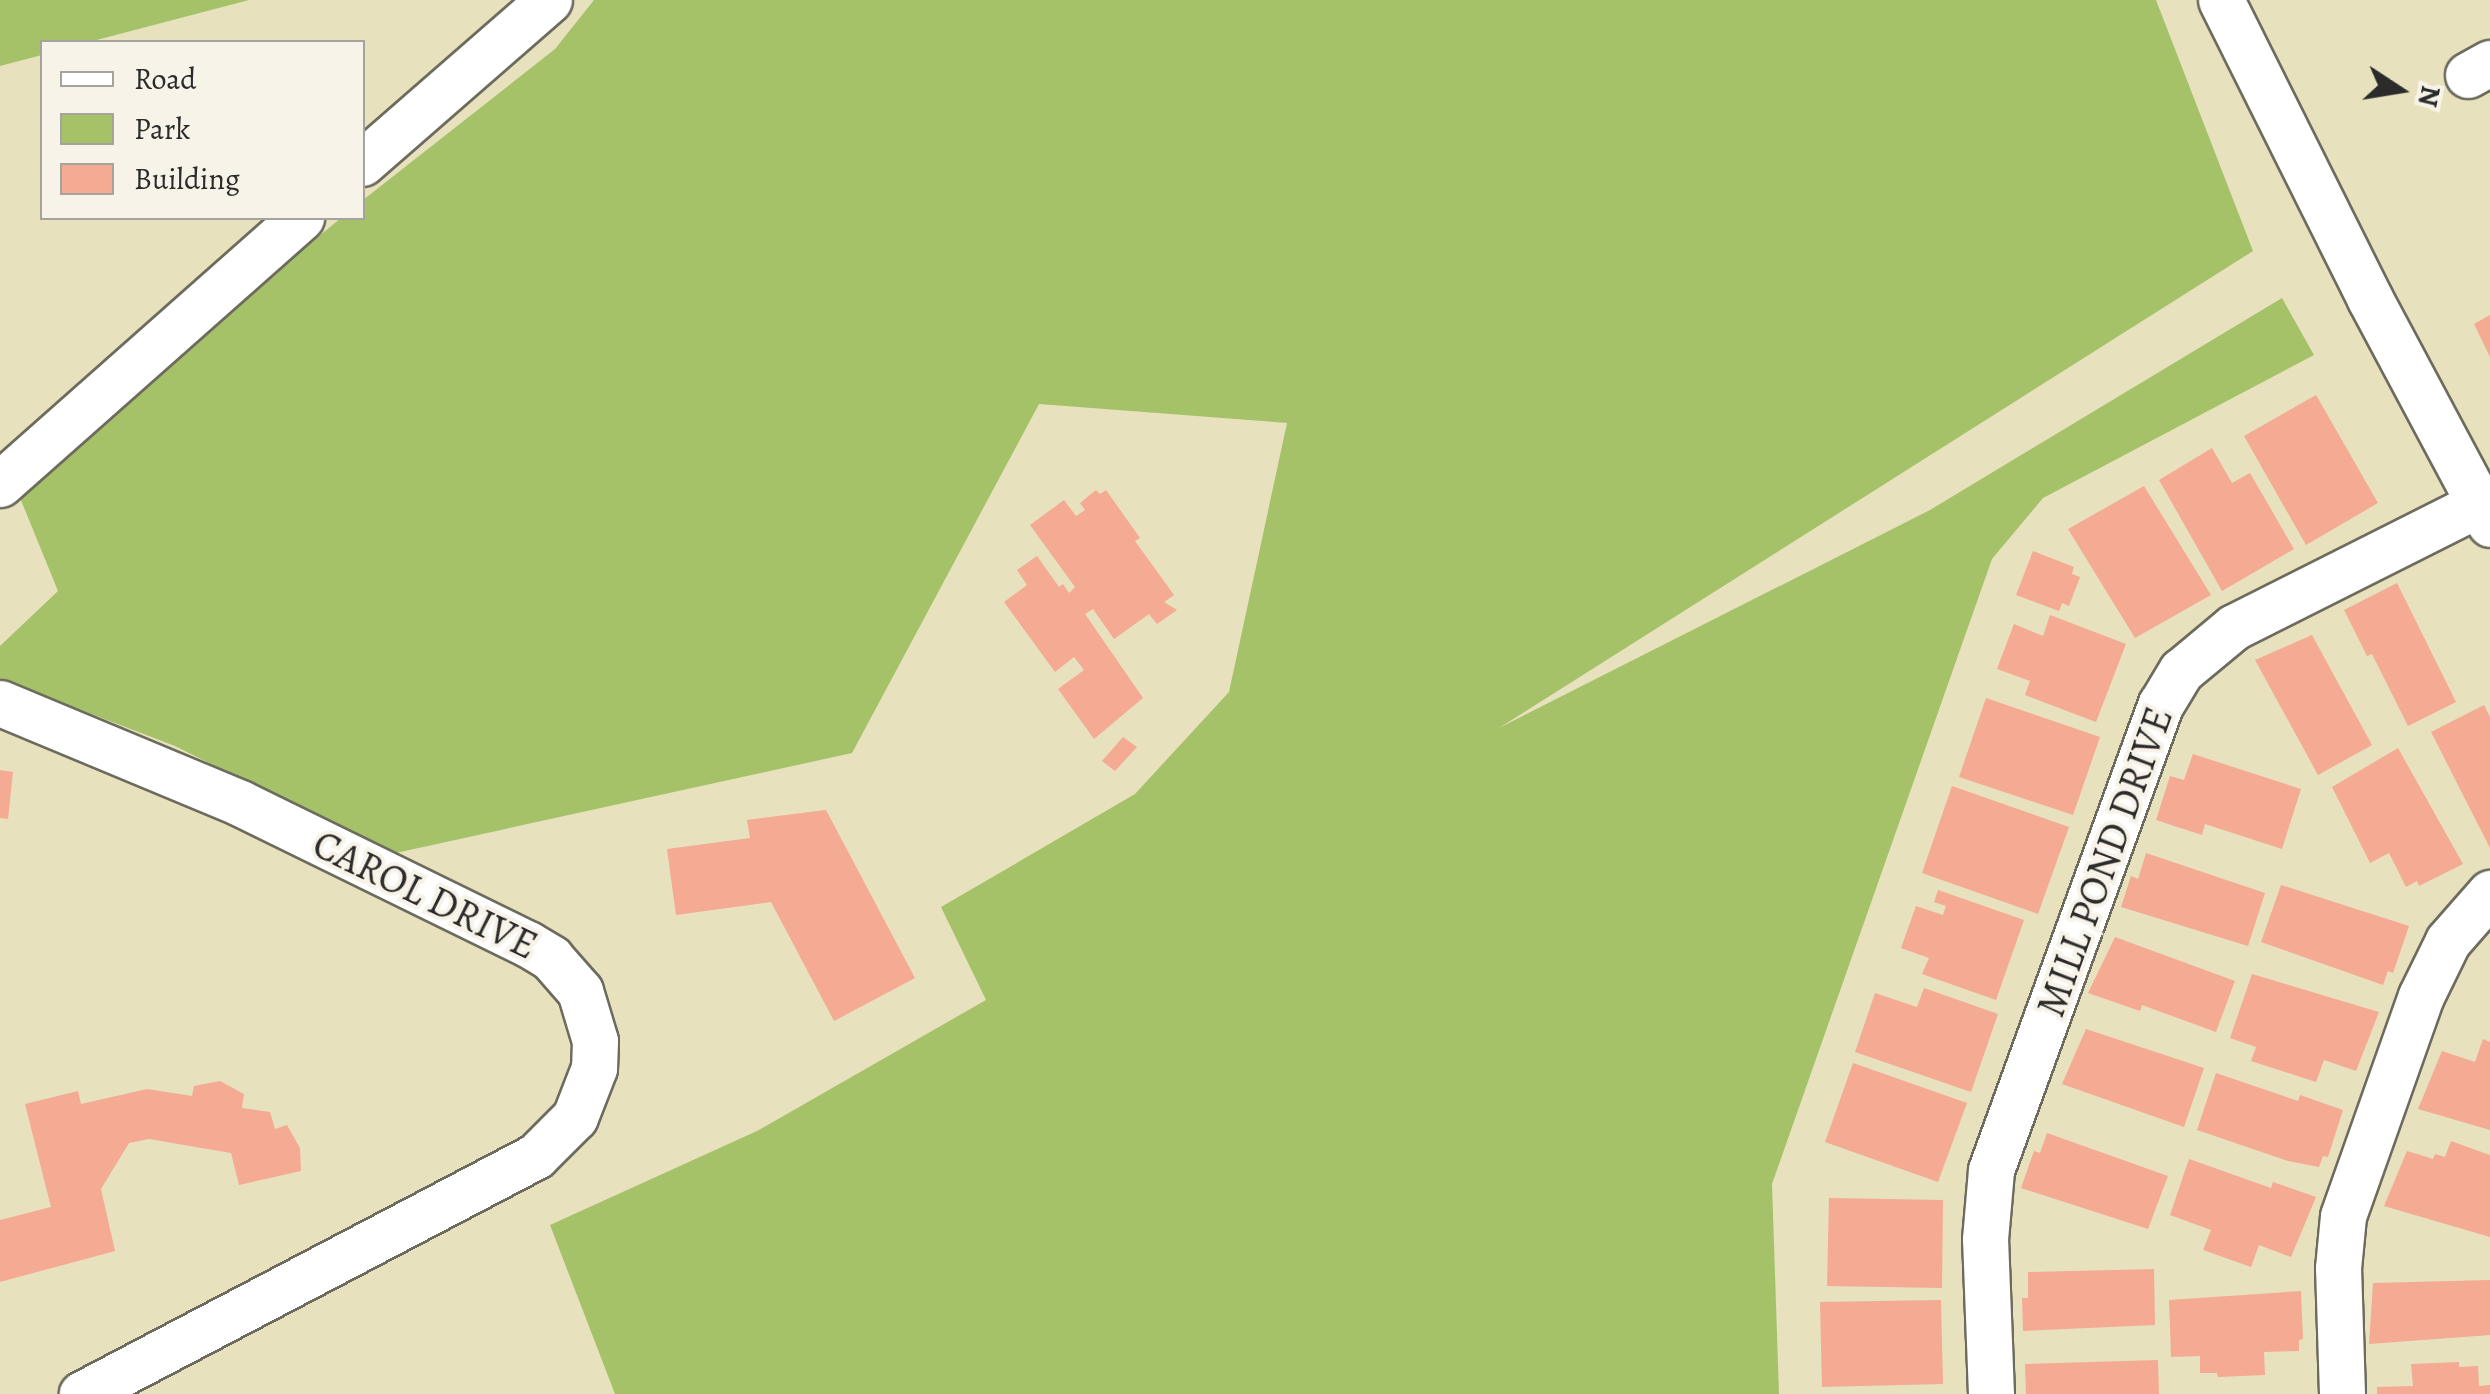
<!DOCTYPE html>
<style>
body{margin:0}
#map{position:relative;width:2490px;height:1394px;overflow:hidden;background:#e7e1bd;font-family:Alegreya,serif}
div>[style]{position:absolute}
.green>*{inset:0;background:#a5c269}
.building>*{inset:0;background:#f4aa93}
.roads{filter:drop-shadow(2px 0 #6d6b5e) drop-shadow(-2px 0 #6d6b5e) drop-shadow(0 2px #6d6b5e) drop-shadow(0 -2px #6d6b5e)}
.minor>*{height:45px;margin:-22.5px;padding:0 22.5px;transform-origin:22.5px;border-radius:22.5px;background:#fff}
span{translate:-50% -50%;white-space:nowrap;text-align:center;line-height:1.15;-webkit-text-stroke:8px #f7f3e8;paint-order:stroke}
.street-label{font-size:40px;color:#2b2b2b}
.legend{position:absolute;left:40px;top:40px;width:325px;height:180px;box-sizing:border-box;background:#f7f3e8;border:2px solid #a5a39c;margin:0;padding:12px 18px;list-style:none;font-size:30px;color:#2b2b2b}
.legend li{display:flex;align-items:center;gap:20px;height:50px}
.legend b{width:50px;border:2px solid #a5a39c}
.north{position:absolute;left:2350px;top:40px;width:100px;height:100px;-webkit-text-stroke:8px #f7f3e8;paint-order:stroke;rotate:102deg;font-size:28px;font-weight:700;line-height:40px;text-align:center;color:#2b2b2b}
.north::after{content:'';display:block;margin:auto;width:35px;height:45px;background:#2b2b2b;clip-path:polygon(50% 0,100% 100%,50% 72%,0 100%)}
</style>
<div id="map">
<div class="green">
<div style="clip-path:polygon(0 0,249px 0,89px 42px,42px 42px,42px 55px,0 66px)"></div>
<div style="clip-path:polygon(594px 0,2156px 0,2253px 251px,1499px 728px,1930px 510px,2282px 298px,2314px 355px,2043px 498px,1992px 559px,1772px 1184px,1779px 1394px,615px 1394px,550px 1225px,757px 1131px,986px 1000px,941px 907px,1135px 794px,1229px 692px,1287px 423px,1039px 404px,852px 753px,391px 854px,175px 746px,0 679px,0 646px,58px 591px,16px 488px,341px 218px,362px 218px,363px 200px,555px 49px)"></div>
</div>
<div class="building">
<div style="clip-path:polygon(2490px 315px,2490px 357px,2474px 324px)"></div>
<div style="clip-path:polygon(2316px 395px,2378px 503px,2306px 545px,2244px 436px)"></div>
<div style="clip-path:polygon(2212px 448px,2232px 483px,2250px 473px,2294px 549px,2222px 591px,2159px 480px)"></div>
<div style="clip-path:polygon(2144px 486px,2211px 595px,2135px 638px,2068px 529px)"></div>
<div style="clip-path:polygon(1096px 490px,1100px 494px,1106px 490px,1140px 538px,1135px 541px,1174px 595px,1164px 602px,1177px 610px,1157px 624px,1149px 614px,1114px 639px,1093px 609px,1085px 614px,1143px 698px,1094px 739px,1058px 689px,1084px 670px,1074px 657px,1055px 672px,1004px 602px,1027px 585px,1017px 570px,1037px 556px,1059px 587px,1063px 584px,1069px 593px,1075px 587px,1030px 525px,1064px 500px,1076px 516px,1085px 510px,1080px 503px)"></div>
<div style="clip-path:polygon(2033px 551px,2074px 567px,2072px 574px,2080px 577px,2069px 606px,2062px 603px,2059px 611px,2016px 595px)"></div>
<div style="clip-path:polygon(2397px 583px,2456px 702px,2408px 726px,2372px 654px,2367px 656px,2344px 610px)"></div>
<div style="clip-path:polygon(2050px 615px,2126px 644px,2096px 722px,2025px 695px,2030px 681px,1997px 669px,2014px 624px,2043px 636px)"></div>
<div style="clip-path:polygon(2312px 635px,2372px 745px,2318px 775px,2255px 660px)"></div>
<div style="clip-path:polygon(1986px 698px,2100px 737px,2073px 815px,1959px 777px)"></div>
<div style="clip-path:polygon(2484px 705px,2490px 717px,2490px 848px,2431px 732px)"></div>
<div style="clip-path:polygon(1123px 737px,1137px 747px,1115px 771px,1102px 761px)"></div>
<div style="clip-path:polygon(2398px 748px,2463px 864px,2419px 886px,2417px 881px,2406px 887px,2389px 853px,2370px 863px,2332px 787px)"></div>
<div style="clip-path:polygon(2193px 754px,2301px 789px,2282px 849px,2205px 824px,2202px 835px,2156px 820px,2170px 776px,2184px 780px)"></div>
<div style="clip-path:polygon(0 770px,13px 772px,8px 819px,0 818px)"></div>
<div style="clip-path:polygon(1952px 786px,2069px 827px,2038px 914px,1922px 873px)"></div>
<div style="clip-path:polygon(826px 810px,915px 978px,834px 1021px,771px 902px,676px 915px,667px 849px,750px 838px,747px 820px)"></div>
<div style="clip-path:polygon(2146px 853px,2265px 893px,2248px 946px,2121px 907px,2131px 876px,2138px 879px)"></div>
<div style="clip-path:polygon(2281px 885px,2409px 926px,2393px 973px,2388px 971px,2383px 985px,2261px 942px)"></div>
<div style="clip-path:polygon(1938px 890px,2024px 920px,1996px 1000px,1922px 974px,1929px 958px,1901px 948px,1916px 906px,1943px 915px,1946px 906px,1934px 902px)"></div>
<div style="clip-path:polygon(2115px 937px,2235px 981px,2216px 1032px,2142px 1005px,2140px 1011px,2088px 993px)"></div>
<div style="clip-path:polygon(2252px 974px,2379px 1012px,2356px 1071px,2324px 1060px,2316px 1082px,2251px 1061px,2256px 1047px,2230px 1038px)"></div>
<div style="clip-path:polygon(1924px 988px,1998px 1014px,1971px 1092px,1855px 1052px,1875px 993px,1917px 1007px)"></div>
<div style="clip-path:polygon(2086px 1029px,2204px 1068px,2184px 1127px,2062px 1084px)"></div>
<div style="clip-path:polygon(2483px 1039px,2490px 1042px,2490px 1130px,2418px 1109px,2442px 1051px,2475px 1062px)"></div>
<div style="clip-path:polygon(1853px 1063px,1967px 1103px,1938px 1182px,1825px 1142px)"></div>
<div style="clip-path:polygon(2216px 1073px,2298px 1101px,2300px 1095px,2343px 1110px,2328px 1157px,2323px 1156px,2319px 1167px,2288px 1161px,2197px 1130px)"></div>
<div style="clip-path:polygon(220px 1081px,244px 1094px,242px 1108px,270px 1112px,275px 1129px,287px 1125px,300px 1148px,301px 1171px,239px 1185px,231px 1153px,149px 1139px,129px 1143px,101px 1189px,115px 1251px,0 1282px,0 1220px,51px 1207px,25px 1104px,78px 1091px,81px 1104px,147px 1089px,192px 1096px,194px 1086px)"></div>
<div style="clip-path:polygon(2047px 1133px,2168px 1176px,2148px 1229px,2021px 1188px,2034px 1151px,2040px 1153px)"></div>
<div style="clip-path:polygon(2451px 1141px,2490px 1155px,2490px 1237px,2384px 1206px,2407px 1151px,2433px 1159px,2435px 1154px,2445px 1157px)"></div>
<div style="clip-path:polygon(2189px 1159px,2271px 1188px,2273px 1182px,2316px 1197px,2291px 1257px,2259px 1245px,2251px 1267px,2203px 1250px,2211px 1230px,2170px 1215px)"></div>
<div style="clip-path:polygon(1829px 1198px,1943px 1200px,1942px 1288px,1827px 1286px)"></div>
<div style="clip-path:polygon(2154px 1269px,2155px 1325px,2023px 1331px,2022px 1298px,2028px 1298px,2028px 1272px)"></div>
<div style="clip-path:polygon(2490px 1280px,2490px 1335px,2369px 1344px,2373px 1283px)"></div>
<div style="clip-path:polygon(2301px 1291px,2303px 1339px,2299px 1340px,2299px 1351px,2264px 1352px,2265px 1375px,2218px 1377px,2217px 1373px,2200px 1373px,2200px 1356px,2171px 1357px,2169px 1300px)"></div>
<div style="clip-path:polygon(1941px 1300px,1943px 1384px,1822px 1387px,1820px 1302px)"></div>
<div style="clip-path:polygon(2158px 1360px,2159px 1394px,2026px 1394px,2025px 1364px)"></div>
<div style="clip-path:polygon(2459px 1362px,2459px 1367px,2478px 1366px,2479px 1386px,2490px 1385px,2490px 1394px,2377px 1394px,2377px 1387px,2413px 1386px,2411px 1364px)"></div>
</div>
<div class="roads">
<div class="minor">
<div style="left:2221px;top:0;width:334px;rotate:63.5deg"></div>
<div style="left:2370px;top:299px;width:255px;rotate:61.9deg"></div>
<div style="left:2468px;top:75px;width:25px;rotate:-29deg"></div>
<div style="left:362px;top:163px;width:248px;rotate:-41.1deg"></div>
<div style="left:0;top:484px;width:402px;rotate:-41.5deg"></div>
<div style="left:0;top:703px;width:260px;rotate:22.6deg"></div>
<div style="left:240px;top:803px;width:321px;rotate:26.1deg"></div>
<div style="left:528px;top:944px;width:27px;rotate:31deg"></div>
<div style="left:551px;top:958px;width:44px;rotate:48.7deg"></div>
<div style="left:580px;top:991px;width:52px;rotate:73.3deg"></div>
<div style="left:595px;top:1041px;width:27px;rotate:92deg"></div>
<div style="left:594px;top:1068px;width:53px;rotate:111.2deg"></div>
<div style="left:575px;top:1117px;width:55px;rotate:135deg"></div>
<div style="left:536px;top:1156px;width:513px;rotate:152.34deg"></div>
<div style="left:1991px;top:1394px;width:155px;rotate:-92.2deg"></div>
<div style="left:1985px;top:1239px;width:69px;rotate:-85deg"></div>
<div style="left:1991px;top:1170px;width:496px;rotate:-70deg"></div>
<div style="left:2161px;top:704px;width:39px;rotate:-59deg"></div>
<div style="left:2181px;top:671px;width:69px;rotate:-39.7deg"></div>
<div style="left:2234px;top:627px;width:287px;rotate:-26.7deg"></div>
<div style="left:2342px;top:1394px;width:126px;rotate:-91.8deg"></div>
<div style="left:2338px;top:1268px;width:52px;rotate:-84.5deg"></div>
<div style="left:2343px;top:1216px;width:233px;rotate:-70.5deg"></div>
<div style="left:2421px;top:996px;width:61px;rotate:-63.9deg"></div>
<div style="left:2448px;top:941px;width:64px;rotate:-48.8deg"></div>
</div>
</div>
<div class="street-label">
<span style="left:2105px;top:862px;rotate:-70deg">MILL POND DRIVE</span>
<span style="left:425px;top:895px;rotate:26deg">CAROL DRIVE</span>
</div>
<ul class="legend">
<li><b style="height:12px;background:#fff"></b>Road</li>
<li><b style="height:28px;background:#a5c269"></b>Park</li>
<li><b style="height:28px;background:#f4aa93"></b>Building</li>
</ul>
<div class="north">N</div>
</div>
